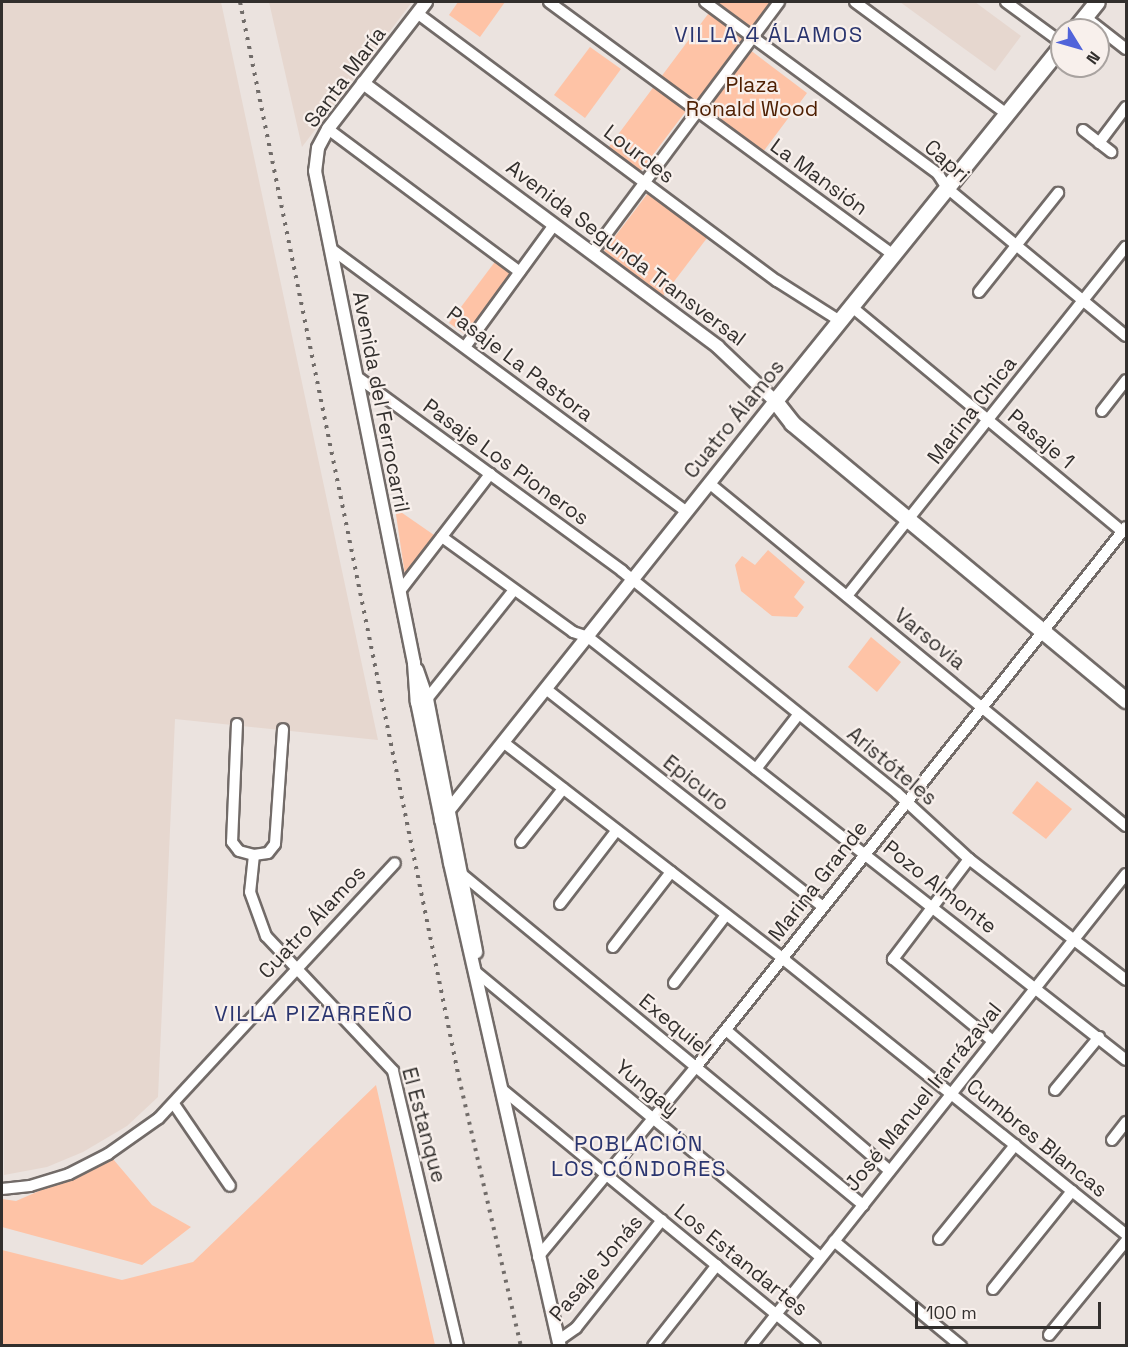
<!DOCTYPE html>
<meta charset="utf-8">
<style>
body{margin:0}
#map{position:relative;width:1128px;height:1347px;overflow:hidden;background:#ebe3df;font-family:"Space Grotesk",sans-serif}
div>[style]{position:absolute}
.built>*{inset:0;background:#e6d7cf}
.green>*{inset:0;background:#fec3a6}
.roads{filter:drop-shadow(2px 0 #726b68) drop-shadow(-2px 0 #726b68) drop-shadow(0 2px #726b68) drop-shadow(0 -2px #726b68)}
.minor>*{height:10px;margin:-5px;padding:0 5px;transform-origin:5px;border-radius:5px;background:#fff}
.tertiary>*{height:12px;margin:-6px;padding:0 6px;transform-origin:6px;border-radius:6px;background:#fff}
.secondary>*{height:15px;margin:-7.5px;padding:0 7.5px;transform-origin:7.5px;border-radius:7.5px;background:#fff}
.rail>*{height:4px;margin-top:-2px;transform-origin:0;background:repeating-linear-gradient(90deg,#716c69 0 3px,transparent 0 9px)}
span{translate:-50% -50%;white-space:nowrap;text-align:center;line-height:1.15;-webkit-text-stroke:4.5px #f8f0ec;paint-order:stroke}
.street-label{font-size:21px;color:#322f2d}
.park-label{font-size:21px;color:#4f2003}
.neighbourhood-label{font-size:22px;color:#2a356f;letter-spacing:1.5px}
.frame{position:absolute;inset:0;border:3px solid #322f2d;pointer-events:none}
.north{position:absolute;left:1050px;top:18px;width:60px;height:60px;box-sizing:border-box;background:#f8f0ec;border:2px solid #a9a3a0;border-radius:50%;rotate:127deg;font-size:16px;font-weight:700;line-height:24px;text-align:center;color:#322f2d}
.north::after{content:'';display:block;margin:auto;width:21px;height:27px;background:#5164da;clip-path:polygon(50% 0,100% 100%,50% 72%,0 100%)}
.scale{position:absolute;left:915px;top:1302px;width:186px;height:27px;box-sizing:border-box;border:3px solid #322f2d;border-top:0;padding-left:8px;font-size:18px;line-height:21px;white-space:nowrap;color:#322f2d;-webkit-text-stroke:4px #f8f0ec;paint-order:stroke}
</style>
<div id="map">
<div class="built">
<div style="clip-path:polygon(2px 2px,221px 2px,378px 740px,175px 719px,158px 1097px,127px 1126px,83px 1152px,47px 1167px,4px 1175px)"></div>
<div style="clip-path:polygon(269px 2px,412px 2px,302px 147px)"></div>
<div style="clip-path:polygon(900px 2px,975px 2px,1021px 36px,995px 71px)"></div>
</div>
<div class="green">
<div style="clip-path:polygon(458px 2px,505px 2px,480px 37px,449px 15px)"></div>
<div style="clip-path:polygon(717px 2px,772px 2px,741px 43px,807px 93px,763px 152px,695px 99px,640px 172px,608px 148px)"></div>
<div style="clip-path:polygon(590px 47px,621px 69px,585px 118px,554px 95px)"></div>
<div style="clip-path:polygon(648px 193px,707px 238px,663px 296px,604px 251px)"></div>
<div style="clip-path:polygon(497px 259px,513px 271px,466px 335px,449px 323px)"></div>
<div style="clip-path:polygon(395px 508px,434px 535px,405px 575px)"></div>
<div style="clip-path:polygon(768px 550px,805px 582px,794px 597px,804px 607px,797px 617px,772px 616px,741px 591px,735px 565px,742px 556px,755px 565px)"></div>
<div style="clip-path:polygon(871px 637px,901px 662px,877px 692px,848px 667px)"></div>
<div style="clip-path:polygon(1037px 781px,1072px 809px,1046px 839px,1012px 813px)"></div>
<div style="clip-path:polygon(376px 1085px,435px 1345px,2px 1345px,2px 1250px,122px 1280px,193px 1262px)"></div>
<div style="clip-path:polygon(113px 1159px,152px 1205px,191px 1227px,142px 1265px,2px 1227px,2px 1199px,16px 1201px)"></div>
</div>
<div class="roads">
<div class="minor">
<div style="left:549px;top:2px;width:427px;rotate:36.3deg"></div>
<div style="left:705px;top:2px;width:290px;rotate:36.4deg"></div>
<div style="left:938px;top:174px;width:17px;rotate:57deg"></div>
<div style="left:947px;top:188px;width:232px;rotate:39.6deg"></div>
<div style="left:855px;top:2px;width:189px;rotate:36.4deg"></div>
<div style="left:1006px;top:2px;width:69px;rotate:36.2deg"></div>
<div style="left:417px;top:13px;width:449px;rotate:36.7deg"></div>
<div style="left:777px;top:281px;width:75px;rotate:32.4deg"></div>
<div style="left:1085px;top:17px;width:52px;rotate:38deg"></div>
<div style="left:328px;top:129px;width:239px;rotate:36.7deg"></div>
<div style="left:1083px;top:130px;width:36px;rotate:38deg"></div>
<div style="left:1099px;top:143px;width:45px;rotate:-53.1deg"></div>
<div style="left:330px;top:248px;width:444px;rotate:36.5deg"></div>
<div style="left:592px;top:253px;width:313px;rotate:-53.3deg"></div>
<div style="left:979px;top:292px;width:127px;rotate:-51.4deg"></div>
<div style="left:852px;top:307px;width:352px;rotate:39.7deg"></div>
<div style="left:465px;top:347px;width:151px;rotate:-53.9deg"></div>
<div style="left:356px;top:376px;width:330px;rotate:36.2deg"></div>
<div style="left:622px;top:571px;width:353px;rotate:38.9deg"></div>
<div style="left:897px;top:793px;width:98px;rotate:42.5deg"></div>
<div style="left:969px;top:859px;width:198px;rotate:37.6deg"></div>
<div style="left:1102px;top:411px;width:39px;rotate:-52deg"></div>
<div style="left:709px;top:483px;width:540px;rotate:39.44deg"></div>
<div style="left:442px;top:537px;width:162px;rotate:35.9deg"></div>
<div style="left:573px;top:632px;width:16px;rotate:18deg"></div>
<div style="left:588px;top:637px;width:684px;rotate:38.18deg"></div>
<div style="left:400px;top:591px;width:148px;rotate:-52.4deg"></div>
<div style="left:847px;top:596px;width:447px;rotate:-51.4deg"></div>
<div style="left:546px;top:689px;width:352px;rotate:38.2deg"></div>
<div style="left:427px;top:699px;width:139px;rotate:-51.4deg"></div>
<div style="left:237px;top:724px;width:118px;rotate:92.4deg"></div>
<div style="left:232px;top:842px;width:11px;rotate:52deg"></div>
<div style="left:239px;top:851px;width:16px;rotate:15deg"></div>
<div style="left:254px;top:855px;width:14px;rotate:-8deg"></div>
<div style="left:268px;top:853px;width:11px;rotate:-52deg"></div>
<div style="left:275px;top:844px;width:115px;rotate:-86deg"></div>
<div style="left:503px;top:742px;width:353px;rotate:37.7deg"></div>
<div style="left:782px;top:958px;width:442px;rotate:38.8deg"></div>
<div style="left:756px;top:769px;width:68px;rotate:-52.1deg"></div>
<div style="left:521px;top:842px;width:68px;rotate:-51.6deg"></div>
<div style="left:254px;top:855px;width:37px;rotate:96deg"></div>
<div style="left:250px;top:892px;width:47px;rotate:70deg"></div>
<div style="left:266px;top:936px;width:185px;rotate:46.7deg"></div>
<div style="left:393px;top:1071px;width:283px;rotate:76.7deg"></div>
<div style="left:969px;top:859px;width:126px;rotate:127.2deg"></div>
<div style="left:893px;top:959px;width:129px;rotate:39.4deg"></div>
<div style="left:463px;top:875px;width:519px;rotate:39.52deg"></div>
<div style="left:560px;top:904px;width:93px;rotate:-52.4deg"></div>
<div style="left:613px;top:947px;width:95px;rotate:-52.3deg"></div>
<div style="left:476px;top:972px;width:447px;rotate:39.6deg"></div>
<div style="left:674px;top:983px;width:86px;rotate:-52.6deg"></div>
<div style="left:726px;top:1030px;width:216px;rotate:40.7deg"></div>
<div style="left:503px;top:1090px;width:404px;rotate:39.4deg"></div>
<div style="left:1055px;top:1090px;width:69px;rotate:-50.3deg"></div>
<div style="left:174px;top:1104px;width:99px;rotate:55.7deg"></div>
<div style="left:1112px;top:1140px;width:23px;rotate:-52deg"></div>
<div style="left:2px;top:1189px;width:28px;rotate:-6deg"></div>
<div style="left:30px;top:1186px;width:41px;rotate:-17.1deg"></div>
<div style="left:69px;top:1174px;width:44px;rotate:-27.1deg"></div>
<div style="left:108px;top:1154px;width:62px;rotate:-35.2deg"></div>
<div style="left:159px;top:1118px;width:347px;rotate:-47.2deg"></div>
<div style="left:939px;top:1239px;width:121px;rotate:-51deg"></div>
<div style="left:834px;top:1241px;width:165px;rotate:39.6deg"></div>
<div style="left:538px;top:1257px;width:247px;rotate:-50.3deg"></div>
<div style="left:696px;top:1067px;width:690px;rotate:-51.47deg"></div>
<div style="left:993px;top:1289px;width:126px;rotate:-51.1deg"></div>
<div style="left:1049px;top:1335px;width:122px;rotate:-50.7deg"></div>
<div style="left:559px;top:1340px;width:21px;rotate:-35deg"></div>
<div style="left:576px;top:1328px;width:138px;rotate:-51.5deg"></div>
<div style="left:653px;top:1346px;width:103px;rotate:-51.7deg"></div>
<div style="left:751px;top:1346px;width:603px;rotate:-51.53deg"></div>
</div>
<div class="tertiary">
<div style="left:426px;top:2px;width:160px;rotate:127.7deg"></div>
<div style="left:328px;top:129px;width:21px;rotate:118deg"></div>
<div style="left:318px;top:148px;width:23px;rotate:97deg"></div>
<div style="left:315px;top:171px;width:502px;rotate:78.62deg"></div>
<div style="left:414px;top:663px;width:39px;rotate:86deg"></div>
<div style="left:417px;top:702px;width:164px;rotate:78.4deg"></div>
<div style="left:450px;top:863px;width:495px;rotate:77.2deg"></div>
<div style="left:363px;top:83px;width:442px;rotate:36.6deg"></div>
<div style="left:718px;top:347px;width:79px;rotate:43.5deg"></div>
<div style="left:775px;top:401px;width:536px;rotate:128.56deg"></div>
<div style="left:417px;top:670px;width:31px;rotate:71deg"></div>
<div style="left:427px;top:699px;width:258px;rotate:79deg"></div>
</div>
<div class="secondary">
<div style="left:1074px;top:30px;width:36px;rotate:-51deg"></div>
<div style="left:1062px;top:45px;width:457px;rotate:128.9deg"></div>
<div style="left:775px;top:401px;width:28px;rotate:52deg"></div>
<div style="left:792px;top:423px;width:434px;rotate:39.7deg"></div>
</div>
</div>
<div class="rail">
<div style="left:240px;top:2px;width:1098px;rotate:78.5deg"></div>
<div style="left:459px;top:1078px;width:275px;rotate:77deg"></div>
</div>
<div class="street-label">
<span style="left:345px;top:77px;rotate:-53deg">Santa María</span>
<span style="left:639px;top:154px;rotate:37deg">Lourdes</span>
<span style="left:947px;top:161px;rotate:42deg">Capri</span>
<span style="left:819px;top:177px;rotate:36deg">La Mansión</span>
<span style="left:626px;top:253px;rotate:37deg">Avenida Segunda Transversal</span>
<span style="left:520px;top:364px;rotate:37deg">Pasaje La Pastora</span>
<span style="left:381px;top:402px;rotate:79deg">Avenida del Ferrocarril</span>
<span style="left:972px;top:410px;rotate:-52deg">Marina Chica</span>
<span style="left:734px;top:419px;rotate:-51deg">Cuatro Álamos</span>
<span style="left:1041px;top:439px;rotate:40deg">Pasaje 1</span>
<span style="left:506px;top:462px;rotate:36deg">Pasaje Los Pioneros</span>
<span style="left:930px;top:639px;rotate:39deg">Varsovia</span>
<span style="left:892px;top:766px;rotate:40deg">Aristóteles</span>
<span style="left:696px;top:783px;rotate:38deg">Epicuro</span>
<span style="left:818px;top:881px;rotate:-52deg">Marina Grande</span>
<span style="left:940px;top:887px;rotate:38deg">Pozo Almonte</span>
<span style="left:312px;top:922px;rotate:-47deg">Cuatro Álamos</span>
<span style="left:675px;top:1025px;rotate:39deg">Exequiel</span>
<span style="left:647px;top:1088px;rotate:40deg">Yungay</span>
<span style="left:923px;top:1097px;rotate:-51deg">José Manuel Irarrázaval</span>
<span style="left:424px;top:1125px;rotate:75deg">El Estanque</span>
<span style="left:1037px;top:1138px;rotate:39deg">Cumbres Blancas</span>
<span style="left:741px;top:1260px;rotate:39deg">Los Estandartes</span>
<span style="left:596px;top:1268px;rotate:-50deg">Pasaje Jonás</span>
</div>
<div class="park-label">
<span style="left:752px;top:97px">Plaza<br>Ronald Wood</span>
</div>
<div class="neighbourhood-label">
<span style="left:769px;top:35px">VILLA 4 ÁLAMOS</span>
<span style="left:314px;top:1014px">VILLA PIZARREÑO</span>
<span style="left:639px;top:1156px">POBLACIÓN<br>LOS CÓNDORES</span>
</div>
<div class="frame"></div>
<div class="north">N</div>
<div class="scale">100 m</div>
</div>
